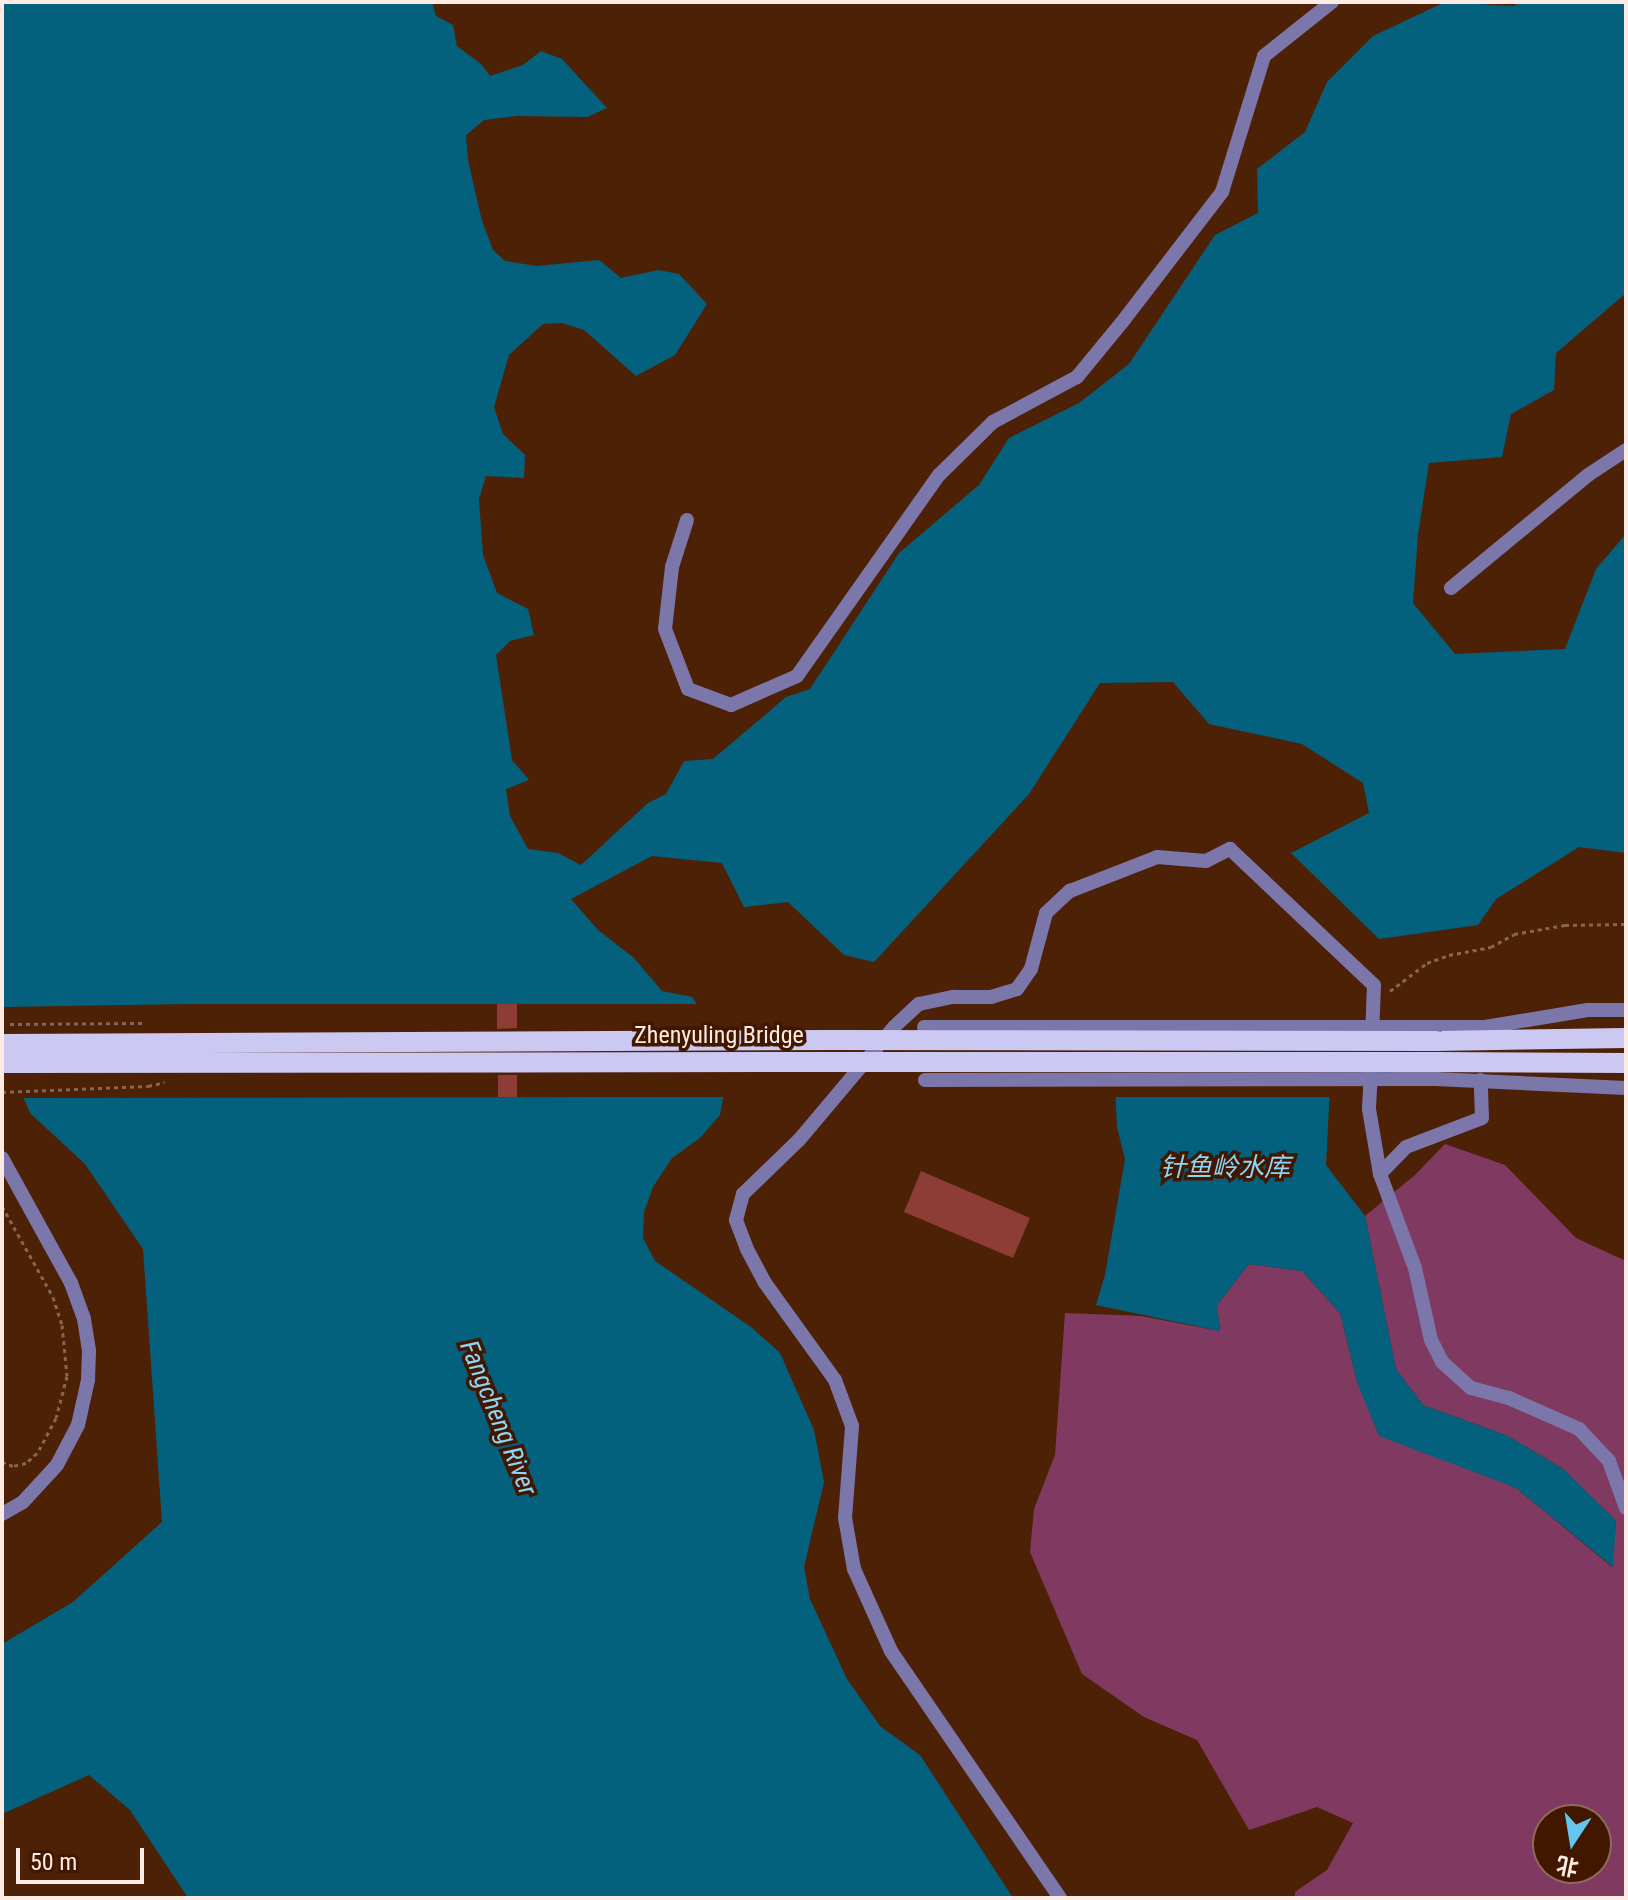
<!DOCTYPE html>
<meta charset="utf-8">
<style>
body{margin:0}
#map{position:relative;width:1628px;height:1900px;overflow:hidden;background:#4d2106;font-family:"Roboto Condensed","Noto Sans SC",sans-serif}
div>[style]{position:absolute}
.forest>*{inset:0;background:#803960}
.water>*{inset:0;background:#04617e}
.pier>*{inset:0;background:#4d2106}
.building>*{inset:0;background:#8d3d35}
.path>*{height:3px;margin-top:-1.5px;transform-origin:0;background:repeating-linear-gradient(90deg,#886550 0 4px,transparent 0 8px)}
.street>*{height:14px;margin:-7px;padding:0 7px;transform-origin:7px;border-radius:7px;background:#7c77aa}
.primary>*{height:20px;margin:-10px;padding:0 10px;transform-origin:10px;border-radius:10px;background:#cbc8f2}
.street-bridge>*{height:14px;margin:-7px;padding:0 7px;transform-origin:7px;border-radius:7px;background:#7c77aa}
.primary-bridge>*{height:20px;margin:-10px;padding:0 10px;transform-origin:10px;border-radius:10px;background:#cbc8f2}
span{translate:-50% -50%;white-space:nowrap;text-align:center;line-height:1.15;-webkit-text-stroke:7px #421700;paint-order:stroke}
.street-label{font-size:24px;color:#feece4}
.water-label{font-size:26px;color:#8ed5f5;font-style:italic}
.frame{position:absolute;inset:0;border:4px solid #feece4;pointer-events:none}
.north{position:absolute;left:1532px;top:1804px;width:80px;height:80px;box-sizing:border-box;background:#421700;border:2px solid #8d6c5b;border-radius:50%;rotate:192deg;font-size:22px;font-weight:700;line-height:32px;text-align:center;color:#feece4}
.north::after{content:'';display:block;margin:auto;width:28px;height:36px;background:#64c5ee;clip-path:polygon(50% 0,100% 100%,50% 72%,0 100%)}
.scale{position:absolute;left:16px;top:1848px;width:128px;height:36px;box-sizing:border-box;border:4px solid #feece4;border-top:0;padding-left:10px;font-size:24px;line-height:28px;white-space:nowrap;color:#feece4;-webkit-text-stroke:6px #421700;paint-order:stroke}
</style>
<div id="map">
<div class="forest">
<div style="clip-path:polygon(evenodd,1445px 1144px,1505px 1165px,1576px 1238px,1626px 1261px,1626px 1898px,1295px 1898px,1295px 1892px,1327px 1870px,1353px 1823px,1317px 1807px,1249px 1830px,1197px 1740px,1144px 1717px,1082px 1674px,1030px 1552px,1034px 1509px,1055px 1455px,1065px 1313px,1141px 1316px,1220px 1331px,1217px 1305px,1249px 1264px,1302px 1271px,1340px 1313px,1358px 1385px,1452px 1461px,1516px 1488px,1612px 1567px,1616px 1521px,1563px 1469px,1508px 1436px,1423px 1405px,1396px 1369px,1365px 1216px,1415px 1175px,1445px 1144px,1548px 1820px,1596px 1820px,1596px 1868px,1548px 1868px,1548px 1820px)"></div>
</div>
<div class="water">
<div style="clip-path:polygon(2px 2px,432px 2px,436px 16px,453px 25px,457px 46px,481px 64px,490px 76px,523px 65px,541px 51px,562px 59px,607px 108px,587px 117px,517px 116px,484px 120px,466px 135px,468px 160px,482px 221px,493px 250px,505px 261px,537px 266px,599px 260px,621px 278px,658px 270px,679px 274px,707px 304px,675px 355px,636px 376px,584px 330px,562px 323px,543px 324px,509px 355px,494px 407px,503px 434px,525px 455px,524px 478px,486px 476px,479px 499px,483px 555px,497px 593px,528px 609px,534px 635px,510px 641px,496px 655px,512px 760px,529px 780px,506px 789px,510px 816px,528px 849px,558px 853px,581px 865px,648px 803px,666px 794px,684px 761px,713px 759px,786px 697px,810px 689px,899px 553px,979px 485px,1009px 438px,1079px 403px,1129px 364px,1215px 235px,1258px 213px,1257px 169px,1305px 132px,1327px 82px,1373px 36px,1445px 2px,1513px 6px,1521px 2px,1626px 2px,1626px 293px,1556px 353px,1554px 390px,1511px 414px,1502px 457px,1429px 463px,1418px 535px,1413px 603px,1455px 654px,1565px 649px,1596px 569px,1626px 534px,1626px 853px,1579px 847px,1496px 899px,1478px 925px,1379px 939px,1291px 853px,1369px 813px,1363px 783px,1302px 744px,1209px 724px,1173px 682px,1100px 683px,1029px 794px,874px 962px,844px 955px,788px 902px,744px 907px,722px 863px,652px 856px,571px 899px,598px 930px,634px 958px,662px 991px,692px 997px,731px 1053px,720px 1115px,700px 1138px,672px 1158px,653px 1187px,644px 1212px,643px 1238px,655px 1261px,751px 1327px,780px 1353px,814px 1430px,824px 1482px,804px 1567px,810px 1599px,847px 1679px,880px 1726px,920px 1755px,1013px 1898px,188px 1898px,130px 1810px,89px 1775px,2px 1814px,2px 1644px,73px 1602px,162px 1522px,143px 1249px,85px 1164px,30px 1113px,2px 1048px)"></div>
<div style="clip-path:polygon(1331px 1068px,1326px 1165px,1365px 1216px,1396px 1369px,1423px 1405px,1508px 1436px,1563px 1469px,1616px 1521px,1613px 1567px,1516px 1488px,1379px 1436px,1358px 1385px,1340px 1313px,1302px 1271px,1249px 1264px,1217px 1305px,1220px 1331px,1096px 1305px,1105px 1275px,1125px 1159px,1117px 1127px,1114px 1070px)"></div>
</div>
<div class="pier">
<div style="clip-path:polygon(190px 1004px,702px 1004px,735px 1053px,727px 1097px,19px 1098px,2px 1058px,2px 1007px)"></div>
<div style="clip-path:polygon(1335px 1067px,1333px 1097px,1111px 1097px,1110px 1070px)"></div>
</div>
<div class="building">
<div style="clip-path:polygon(497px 1004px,517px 1004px,517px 1028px,497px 1029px)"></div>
<div style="clip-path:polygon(498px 1075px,517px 1075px,517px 1097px,498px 1097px)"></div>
<div style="clip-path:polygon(921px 1171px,1030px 1218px,1013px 1258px,904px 1212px)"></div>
</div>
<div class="path">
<div style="left:1390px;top:991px;width:46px;rotate:-37.1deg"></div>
<div style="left:1427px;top:963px;width:23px;rotate:-20deg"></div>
<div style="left:1449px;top:955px;width:43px;rotate:-10.8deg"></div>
<div style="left:1491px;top:947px;width:26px;rotate:-29deg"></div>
<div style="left:1514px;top:934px;width:52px;rotate:-10deg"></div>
<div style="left:1565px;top:925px;width:61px;rotate:-0.9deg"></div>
<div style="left:10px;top:1024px;width:132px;rotate:-0.4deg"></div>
<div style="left:2px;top:1092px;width:146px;rotate:-2.4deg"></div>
<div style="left:148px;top:1086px;width:17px;rotate:-13deg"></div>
<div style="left:2px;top:1206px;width:104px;rotate:60.7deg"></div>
<div style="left:53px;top:1297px;width:29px;rotate:72deg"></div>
<div style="left:62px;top:1325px;width:51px;rotate:84.4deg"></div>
<div style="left:67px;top:1376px;width:43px;rotate:104.7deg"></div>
<div style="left:56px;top:1418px;width:40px;rotate:118deg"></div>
<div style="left:37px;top:1453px;width:15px;rotate:138deg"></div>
<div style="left:26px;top:1463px;width:13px;rotate:167deg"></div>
<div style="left:13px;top:1466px;width:12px;rotate:-160deg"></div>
</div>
<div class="street">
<div style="left:687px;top:520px;width:49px;rotate:107.7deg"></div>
<div style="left:672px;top:567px;width:62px;rotate:96.4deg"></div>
<div style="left:665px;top:629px;width:64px;rotate:69deg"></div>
<div style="left:688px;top:689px;width:46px;rotate:20.4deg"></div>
<div style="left:731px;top:705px;width:72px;rotate:-23.7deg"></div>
<div style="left:797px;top:676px;width:246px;rotate:-54.8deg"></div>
<div style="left:939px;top:475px;width:76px;rotate:-44.5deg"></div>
<div style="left:993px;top:422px;width:95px;rotate:-28.2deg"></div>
<div style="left:1077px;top:377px;width:72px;rotate:-50.6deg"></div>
<div style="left:1123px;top:321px;width:163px;rotate:-52.5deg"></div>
<div style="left:1222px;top:192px;width:142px;rotate:-72.8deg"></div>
<div style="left:1264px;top:56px;width:87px;rotate:-38.5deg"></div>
<div style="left:1451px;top:588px;width:178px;rotate:-39.5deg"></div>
<div style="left:1588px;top:475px;width:45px;rotate:-33.3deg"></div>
<div style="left:1436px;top:1027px;width:49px"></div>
<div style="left:1485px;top:1027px;width:104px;rotate:-9.4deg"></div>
<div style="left:1588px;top:1010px;width:38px"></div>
<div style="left:1371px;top:1070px;width:39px;rotate:93deg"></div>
<div style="left:1369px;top:1109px;width:66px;rotate:80.4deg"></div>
<div style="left:1380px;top:1174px;width:100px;rotate:69.6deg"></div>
<div style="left:1415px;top:1268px;width:74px;rotate:77.5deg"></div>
<div style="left:1431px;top:1340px;width:25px;rotate:63deg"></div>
<div style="left:1442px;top:1362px;width:39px;rotate:42deg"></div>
<div style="left:1471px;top:1388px;width:39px;rotate:15deg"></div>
<div style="left:1509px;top:1398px;width:77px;rotate:23.9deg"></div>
<div style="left:1579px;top:1429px;width:44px;rotate:46.8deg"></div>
<div style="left:1609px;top:1461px;width:50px;rotate:70.1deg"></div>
<div style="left:1436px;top:1079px;width:190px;rotate:2.7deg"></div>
<div style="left:2px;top:1158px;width:143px;rotate:61.1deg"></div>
<div style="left:71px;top:1283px;width:38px;rotate:70deg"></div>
<div style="left:84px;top:1319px;width:32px;rotate:81deg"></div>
<div style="left:89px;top:1351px;width:29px;rotate:92deg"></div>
<div style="left:88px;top:1380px;width:46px;rotate:102.5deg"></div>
<div style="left:78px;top:1425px;width:45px;rotate:117.7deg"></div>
<div style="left:57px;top:1465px;width:50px;rotate:132.6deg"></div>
<div style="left:23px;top:1502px;width:24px;rotate:150deg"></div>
<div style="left:1380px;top:1174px;width:37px;rotate:-46deg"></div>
<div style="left:1406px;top:1147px;width:81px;rotate:-20.9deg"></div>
<div style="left:1482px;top:1118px;width:38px;rotate:-92deg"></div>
<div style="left:1060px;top:1898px;width:299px;rotate:-124.4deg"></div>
<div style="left:891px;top:1651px;width:90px;rotate:-114.3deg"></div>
<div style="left:854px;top:1569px;width:52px;rotate:-100deg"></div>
<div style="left:845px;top:1518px;width:92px;rotate:-85.6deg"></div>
<div style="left:852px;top:1426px;width:49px;rotate:-110.3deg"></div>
<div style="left:835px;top:1380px;width:120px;rotate:-125.8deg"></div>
<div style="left:765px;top:1283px;width:38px;rotate:-118deg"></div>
<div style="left:747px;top:1249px;width:31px;rotate:-111deg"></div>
<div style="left:736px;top:1220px;width:27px;rotate:-75deg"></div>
<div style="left:743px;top:1194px;width:78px;rotate:-44deg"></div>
<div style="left:799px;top:1140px;width:148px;rotate:-49.9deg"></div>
<div style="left:894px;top:1027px;width:34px;rotate:-43deg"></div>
<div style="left:919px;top:1004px;width:35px;rotate:-12deg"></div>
<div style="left:953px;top:997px;width:38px"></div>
<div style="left:991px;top:997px;width:27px;rotate:-17deg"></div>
<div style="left:1017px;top:989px;width:24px;rotate:-55deg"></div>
<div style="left:1031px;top:969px;width:58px;rotate:-75deg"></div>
<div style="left:1046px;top:913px;width:33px;rotate:-43deg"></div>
<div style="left:1070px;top:891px;width:93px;rotate:-21.3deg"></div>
<div style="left:1157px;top:857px;width:49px;rotate:4.7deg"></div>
<div style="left:1206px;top:861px;width:27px;rotate:-27deg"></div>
<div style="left:1230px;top:849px;width:198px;rotate:43.4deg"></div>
<div style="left:1374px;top:985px;width:52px;rotate:92.2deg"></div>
</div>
<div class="primary">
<div style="left:1436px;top:1041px;width:190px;rotate:-0.9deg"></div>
<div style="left:2px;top:1044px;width:826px;rotate:-0.28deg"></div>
<div style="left:1436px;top:1062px;width:190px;rotate:0.3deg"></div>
<div style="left:2px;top:1063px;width:826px;rotate:-0.07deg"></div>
</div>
<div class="street-bridge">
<div style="left:924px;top:1027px;width:512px"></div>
<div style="left:925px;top:1080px;width:511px;rotate:-0.11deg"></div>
</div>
<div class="primary-bridge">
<div style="left:828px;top:1040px;width:608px;rotate:0.09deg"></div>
<div style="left:828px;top:1062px;width:608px"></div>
</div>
<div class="street-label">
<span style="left:719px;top:1036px">Zhenyuling Bridge</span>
</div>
<div class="water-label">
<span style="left:1225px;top:1168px">针鱼岭水库</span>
<span style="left:498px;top:1418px;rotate:68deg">Fangcheng River</span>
</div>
<div class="frame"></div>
<div class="north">北</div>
<div class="scale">50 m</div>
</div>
